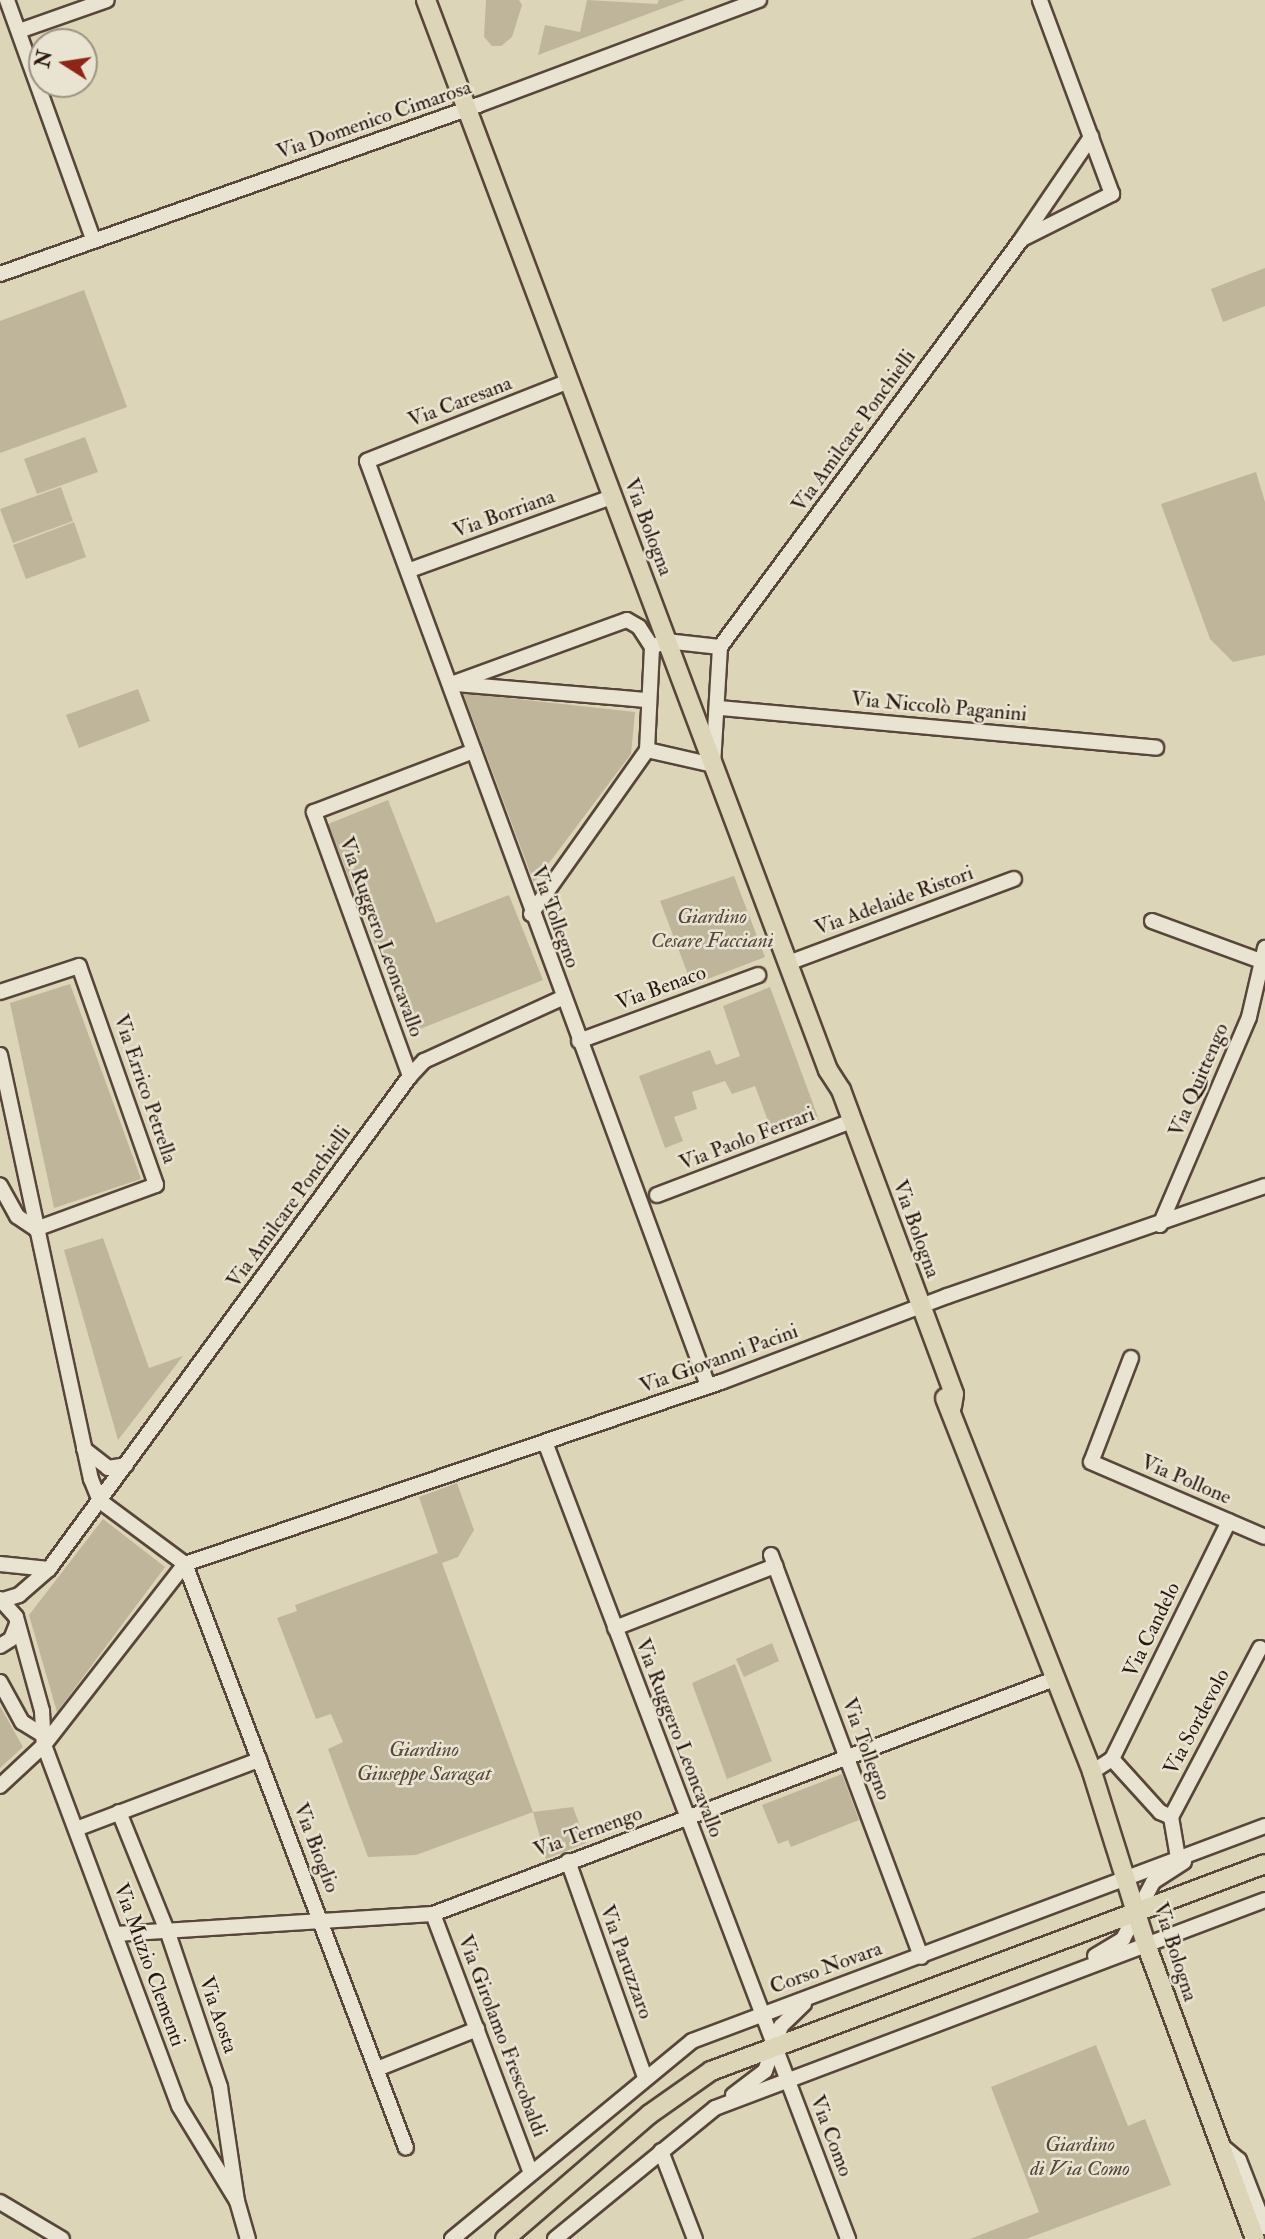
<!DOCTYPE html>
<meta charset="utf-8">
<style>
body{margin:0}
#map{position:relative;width:1265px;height:2239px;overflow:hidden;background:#ddd5b8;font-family:"IM FELL Double Pica",serif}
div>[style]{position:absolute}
.green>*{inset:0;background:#bfb59b}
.roads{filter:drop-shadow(2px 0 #574639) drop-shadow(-2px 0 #574639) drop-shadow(0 2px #574639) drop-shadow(0 -2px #574639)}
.minor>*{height:14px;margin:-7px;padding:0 7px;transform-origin:7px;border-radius:7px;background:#e9e4d1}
.major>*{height:18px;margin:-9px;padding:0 9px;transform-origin:9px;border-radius:9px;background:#ddd5b8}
span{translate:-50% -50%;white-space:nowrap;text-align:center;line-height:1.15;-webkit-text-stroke:5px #e9e4d1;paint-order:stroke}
.street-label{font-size:21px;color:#2a170f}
.park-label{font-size:21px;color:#574639;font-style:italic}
.north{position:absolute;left:28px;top:28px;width:70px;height:70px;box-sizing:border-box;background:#e9e4d1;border:2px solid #9d9283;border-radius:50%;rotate:282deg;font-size:19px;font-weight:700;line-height:28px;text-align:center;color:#2a170f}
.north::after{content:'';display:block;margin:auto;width:24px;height:32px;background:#8f2418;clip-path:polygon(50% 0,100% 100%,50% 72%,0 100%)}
</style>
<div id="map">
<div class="green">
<div style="clip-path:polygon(486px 0,519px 0,522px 5px,512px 37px,501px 46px,492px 46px,484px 37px)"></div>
<div style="clip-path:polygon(587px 0,657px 4px,659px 0,685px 0,538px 55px,545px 25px,580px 32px)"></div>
<div style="clip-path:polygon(1265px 268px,1265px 306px,1223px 322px,1211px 289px)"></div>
<div style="clip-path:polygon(84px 290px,127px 407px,0 453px,0 321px)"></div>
<div style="clip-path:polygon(85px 437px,98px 472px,37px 494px,24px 459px)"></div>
<div style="clip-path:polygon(1256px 472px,1265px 502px,1265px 655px,1233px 662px,1210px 639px,1161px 504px)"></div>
<div style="clip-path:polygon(61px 487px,73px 521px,13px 543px,0 509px)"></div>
<div style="clip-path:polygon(74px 522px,86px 557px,26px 579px,13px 545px)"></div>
<div style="clip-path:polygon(138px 689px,150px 721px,79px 748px,66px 715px)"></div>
<div style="clip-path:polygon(463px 693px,635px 712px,631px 754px,534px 883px)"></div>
<div style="clip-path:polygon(388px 800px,436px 923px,509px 895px,543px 980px,410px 1033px,328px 824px)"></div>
<div style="clip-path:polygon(734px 876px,765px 957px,692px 985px,660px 901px)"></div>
<div style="clip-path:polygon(70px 984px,141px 1179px,54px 1208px,10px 1003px)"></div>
<div style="clip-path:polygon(770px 987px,819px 1120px,774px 1137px,755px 1086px,732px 1094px,725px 1081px,692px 1092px,697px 1109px,674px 1117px,683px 1141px,665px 1148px,639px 1076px,710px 1050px,716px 1065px,740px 1056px,723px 1006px)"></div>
<div style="clip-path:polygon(103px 1238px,149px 1368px,183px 1356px,118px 1440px,64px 1250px)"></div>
<div style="clip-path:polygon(457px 1483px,474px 1530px,458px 1557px,442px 1563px,533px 1812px,573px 1807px,586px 1843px,546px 1859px,533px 1812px,416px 1855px,368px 1857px,328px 1749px,343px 1742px,331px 1714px,316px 1719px,277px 1618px,297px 1611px,295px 1605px,438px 1553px,419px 1497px)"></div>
<div style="clip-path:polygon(103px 1519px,165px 1567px,57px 1712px,29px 1615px)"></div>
<div style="clip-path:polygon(772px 1643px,779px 1661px,744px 1677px,736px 1659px)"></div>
<div style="clip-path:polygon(735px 1664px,772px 1761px,727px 1779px,692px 1683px)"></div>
<div style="clip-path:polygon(0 1706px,23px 1747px,0 1768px)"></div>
<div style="clip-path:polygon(842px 1774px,859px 1820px,791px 1847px,788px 1840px,778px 1844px,762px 1805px)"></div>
<div style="clip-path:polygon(1096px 2045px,1128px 2126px,1145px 2119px,1171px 2185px,1026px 2239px,970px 2239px,1039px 2212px,991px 2087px)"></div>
</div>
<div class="roads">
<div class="minor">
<div style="left:7px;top:0;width:256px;rotate:70.2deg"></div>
<div style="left:19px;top:31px;width:93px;rotate:-19.4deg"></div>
<div style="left:1022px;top:239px;width:101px;rotate:-26.6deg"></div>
<div style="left:1112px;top:194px;width:207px;rotate:-110.4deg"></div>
<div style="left:0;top:274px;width:507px;rotate:-19.47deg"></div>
<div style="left:478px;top:105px;width:300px;rotate:-20.5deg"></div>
<div style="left:569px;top:381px;width:217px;rotate:158.4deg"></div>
<div style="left:367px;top:461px;width:986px;rotate:69.76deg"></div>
<div style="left:410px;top:570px;width:215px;rotate:-19.9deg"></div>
<div style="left:666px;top:641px;width:54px;rotate:6.3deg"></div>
<div style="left:720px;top:647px;width:118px;rotate:93.4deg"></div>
<div style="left:713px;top:765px;width:68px;rotate:-167.2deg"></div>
<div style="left:647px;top:750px;width:103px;rotate:-87.2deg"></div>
<div style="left:652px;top:647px;width:15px;rotate:-23deg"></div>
<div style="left:720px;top:647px;width:506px;rotate:-53.51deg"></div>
<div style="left:1021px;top:240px;width:125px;rotate:-55.8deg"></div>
<div style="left:451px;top:684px;width:187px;rotate:-20deg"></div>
<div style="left:627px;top:620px;width:14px;rotate:30deg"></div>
<div style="left:639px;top:627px;width:24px;rotate:57deg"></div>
<div style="left:456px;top:684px;width:193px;rotate:4.8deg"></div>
<div style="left:720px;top:708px;width:438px;rotate:5.2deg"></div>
<div style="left:531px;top:914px;width:201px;rotate:-54.7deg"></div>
<div style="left:1152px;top:921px;width:116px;rotate:20.2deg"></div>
<div style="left:788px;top:963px;width:241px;rotate:-20.4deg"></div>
<div style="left:0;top:992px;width:83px;rotate:-18.2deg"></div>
<div style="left:79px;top:966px;width:232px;rotate:70.6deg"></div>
<div style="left:156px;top:1185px;width:128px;rotate:159.9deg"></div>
<div style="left:36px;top:1229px;width:23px;rotate:-146deg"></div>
<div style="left:17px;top:1216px;width:35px;rotate:-119deg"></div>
<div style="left:579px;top:1041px;width:191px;rotate:-20.2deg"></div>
<div style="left:0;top:1055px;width:434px;rotate:77.9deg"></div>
<div style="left:91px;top:1479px;width:24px;rotate:68deg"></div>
<div style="left:410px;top:1076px;width:281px;rotate:-110deg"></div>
<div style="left:314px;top:812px;width:171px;rotate:-20.9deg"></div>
<div style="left:657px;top:1195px;width:209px;rotate:-20.8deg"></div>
<div style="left:1160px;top:1225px;width:226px;rotate:-66.8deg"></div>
<div style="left:1249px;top:1017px;width:71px;rotate:-76.9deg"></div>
<div style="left:1131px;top:1358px;width:111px;rotate:111deg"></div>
<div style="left:1091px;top:1462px;width:189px;rotate:23.3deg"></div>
<div style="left:545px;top:1442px;width:853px;rotate:69.18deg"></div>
<div style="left:84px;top:1449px;width:31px;rotate:38deg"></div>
<div style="left:108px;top:1468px;width:18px;rotate:-9deg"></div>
<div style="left:100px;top:1501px;width:106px;rotate:36.5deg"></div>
<div style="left:771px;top:1555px;width:429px;rotate:69.5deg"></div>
<div style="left:0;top:1564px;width:49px;rotate:5.8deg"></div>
<div style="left:185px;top:1564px;width:566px;rotate:-18.76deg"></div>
<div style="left:721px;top:1382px;width:242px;rotate:-20.8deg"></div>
<div style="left:947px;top:1296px;width:336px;rotate:-19.1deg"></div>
<div style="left:185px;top:1564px;width:624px;rotate:69.27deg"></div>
<div style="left:0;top:1599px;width:24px;rotate:48deg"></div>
<div style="left:16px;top:1617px;width:98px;rotate:74.5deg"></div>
<div style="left:42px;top:1711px;width:34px;rotate:87deg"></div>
<div style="left:44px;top:1745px;width:385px;rotate:69.5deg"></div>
<div style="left:179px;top:2106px;width:111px;rotate:58.6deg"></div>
<div style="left:3px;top:1600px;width:17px;rotate:-17deg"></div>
<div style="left:19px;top:1595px;width:40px;rotate:-41deg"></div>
<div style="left:49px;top:1569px;width:611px;rotate:-53.79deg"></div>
<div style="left:410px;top:1076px;width:21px;rotate:-47deg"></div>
<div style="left:424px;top:1061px;width:152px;rotate:-24.5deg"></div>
<div style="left:615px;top:1628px;width:172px;rotate:-21.2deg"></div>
<div style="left:0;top:1646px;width:13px;rotate:-32deg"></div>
<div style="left:11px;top:1639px;width:16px;rotate:-68deg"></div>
<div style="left:0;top:1682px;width:46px;rotate:61.2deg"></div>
<div style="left:22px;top:1722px;width:22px;rotate:32deg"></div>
<div style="left:1112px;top:1759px;width:72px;rotate:47.8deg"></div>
<div style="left:1160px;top:1812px;width:12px;rotate:24deg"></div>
<div style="left:1092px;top:1772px;width:24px;rotate:-33deg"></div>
<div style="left:1112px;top:1759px;width:265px;rotate:-63.8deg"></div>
<div style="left:0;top:1786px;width:60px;rotate:-43deg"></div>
<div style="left:44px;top:1745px;width:229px;rotate:-52.1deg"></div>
<div style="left:119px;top:1812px;width:131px;rotate:68deg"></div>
<div style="left:168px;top:1933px;width:163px;rotate:71.3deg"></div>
<div style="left:220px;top:2087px;width:115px;rotate:81.5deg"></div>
<div style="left:237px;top:2201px;width:40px;rotate:74deg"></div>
<div style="left:1171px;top:1817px;width:191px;rotate:-62.2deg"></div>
<div style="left:1171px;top:1817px;width:42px;rotate:80.3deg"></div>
<div style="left:76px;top:1829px;width:196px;rotate:-20.7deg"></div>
<div style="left:568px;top:1861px;width:229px;rotate:70.4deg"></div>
<div style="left:433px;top:1914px;width:277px;rotate:69.3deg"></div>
<div style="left:115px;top:1934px;width:319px;rotate:-3.6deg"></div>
<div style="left:433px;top:1914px;width:667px;rotate:-20.72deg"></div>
<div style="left:1095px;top:1956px;width:33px;rotate:-31deg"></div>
<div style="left:1123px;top:1939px;width:64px;rotate:-62.2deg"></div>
<div style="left:1153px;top:1882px;width:37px;rotate:-33deg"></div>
<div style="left:377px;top:2069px;width:108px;rotate:-21.8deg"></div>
<div style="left:733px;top:2095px;width:40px;rotate:-37deg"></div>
<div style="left:765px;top:2071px;width:48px;rotate:-70.4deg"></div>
<div style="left:781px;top:2026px;width:32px;rotate:-44deg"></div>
<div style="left:1221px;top:2145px;width:23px;rotate:40deg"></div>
<div style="left:1239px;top:2160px;width:72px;rotate:68.8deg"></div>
<div style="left:661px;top:2151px;width:94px;rotate:68.9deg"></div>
<div style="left:0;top:2202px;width:72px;rotate:30.8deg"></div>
<div style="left:452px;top:2239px;width:311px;rotate:-39.5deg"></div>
<div style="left:692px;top:2041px;width:612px;rotate:-20.57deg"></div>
<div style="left:555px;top:2239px;width:207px;rotate:-39.3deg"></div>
<div style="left:715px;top:2108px;width:588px;rotate:-20.72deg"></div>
</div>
<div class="major">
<div style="left:426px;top:0;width:1143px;rotate:69.41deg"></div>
<div style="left:828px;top:1070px;width:24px;rotate:57deg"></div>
<div style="left:841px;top:1090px;width:324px;rotate:69.6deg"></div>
<div style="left:954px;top:1394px;width:12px;rotate:99deg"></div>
<div style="left:945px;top:1398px;width:402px;rotate:68.5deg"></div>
<div style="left:1092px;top:1772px;width:180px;rotate:72.6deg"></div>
<div style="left:1146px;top:1944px;width:314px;rotate:69.7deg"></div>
<div style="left:505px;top:2239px;width:191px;rotate:-40.8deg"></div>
<div style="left:650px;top:2114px;width:75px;rotate:-35.2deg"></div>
<div style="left:711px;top:2071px;width:591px;rotate:-20.49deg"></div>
</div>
</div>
<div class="street-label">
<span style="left:374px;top:120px;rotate:-19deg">Via Domenico Cimarosa</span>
<span style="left:460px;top:402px;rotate:-21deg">Via Caresana</span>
<span style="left:854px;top:431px;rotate:-54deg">Via Amilcare Ponchielli</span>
<span style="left:504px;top:514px;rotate:-20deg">Via Borriana</span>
<span style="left:648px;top:527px;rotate:69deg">Via Bologna</span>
<span style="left:939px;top:707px;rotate:5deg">Via Niccolò Paganini</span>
<span style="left:894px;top:901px;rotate:-20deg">Via Adelaide Ristori</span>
<span style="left:555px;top:917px;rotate:70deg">Via Tollegno</span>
<span style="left:381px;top:937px;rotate:70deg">Via Ruggero Leoncavallo</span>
<span style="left:661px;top:988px;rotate:-20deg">Via Benaco</span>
<span style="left:1199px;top:1080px;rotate:-67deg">Via Quittengo</span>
<span style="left:145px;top:1089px;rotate:71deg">Via Errico Petrella</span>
<span style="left:747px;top:1139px;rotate:-21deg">Via Paolo Ferrari</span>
<span style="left:289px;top:1207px;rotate:-54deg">Via Amilcare Ponchielli</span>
<span style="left:916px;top:1229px;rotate:70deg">Via Bologna</span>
<span style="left:719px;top:1359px;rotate:-20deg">Via Giovanni Pacini</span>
<span style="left:1186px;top:1480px;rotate:23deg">Via Pollone</span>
<span style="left:1152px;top:1630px;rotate:-64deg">Via Candelo</span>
<span style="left:1197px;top:1722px;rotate:-62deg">Via Sordevolo</span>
<span style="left:679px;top:1738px;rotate:69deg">Via Ruggero Leoncavallo</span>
<span style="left:866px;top:1749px;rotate:70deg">Via Tollegno</span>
<span style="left:588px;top:1832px;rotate:-20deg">Via Ternengo</span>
<span style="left:316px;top:1848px;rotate:69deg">Via Bioglio</span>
<span style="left:1175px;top:1952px;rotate:72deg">Via Bologna</span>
<span style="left:626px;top:1962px;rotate:70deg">Via Paruzzaro</span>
<span style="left:149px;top:1965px;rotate:70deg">Via Muzio Clementi</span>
<span style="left:826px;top:1968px;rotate:-20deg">Corso Novara</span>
<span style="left:218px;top:2015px;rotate:71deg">Via Aosta</span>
<span style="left:502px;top:2036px;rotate:69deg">Via Girolamo Frescobaldi</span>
<span style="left:831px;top:2136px;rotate:69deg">Via Como</span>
</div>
<div class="park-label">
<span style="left:712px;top:929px">Giardino<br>Cesare Facciani</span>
<span style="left:424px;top:1762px">Giardino<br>Giuseppe Saragat</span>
<span style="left:1080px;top:2157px">Giardino<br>di Via Como</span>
</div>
<div class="north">N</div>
</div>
